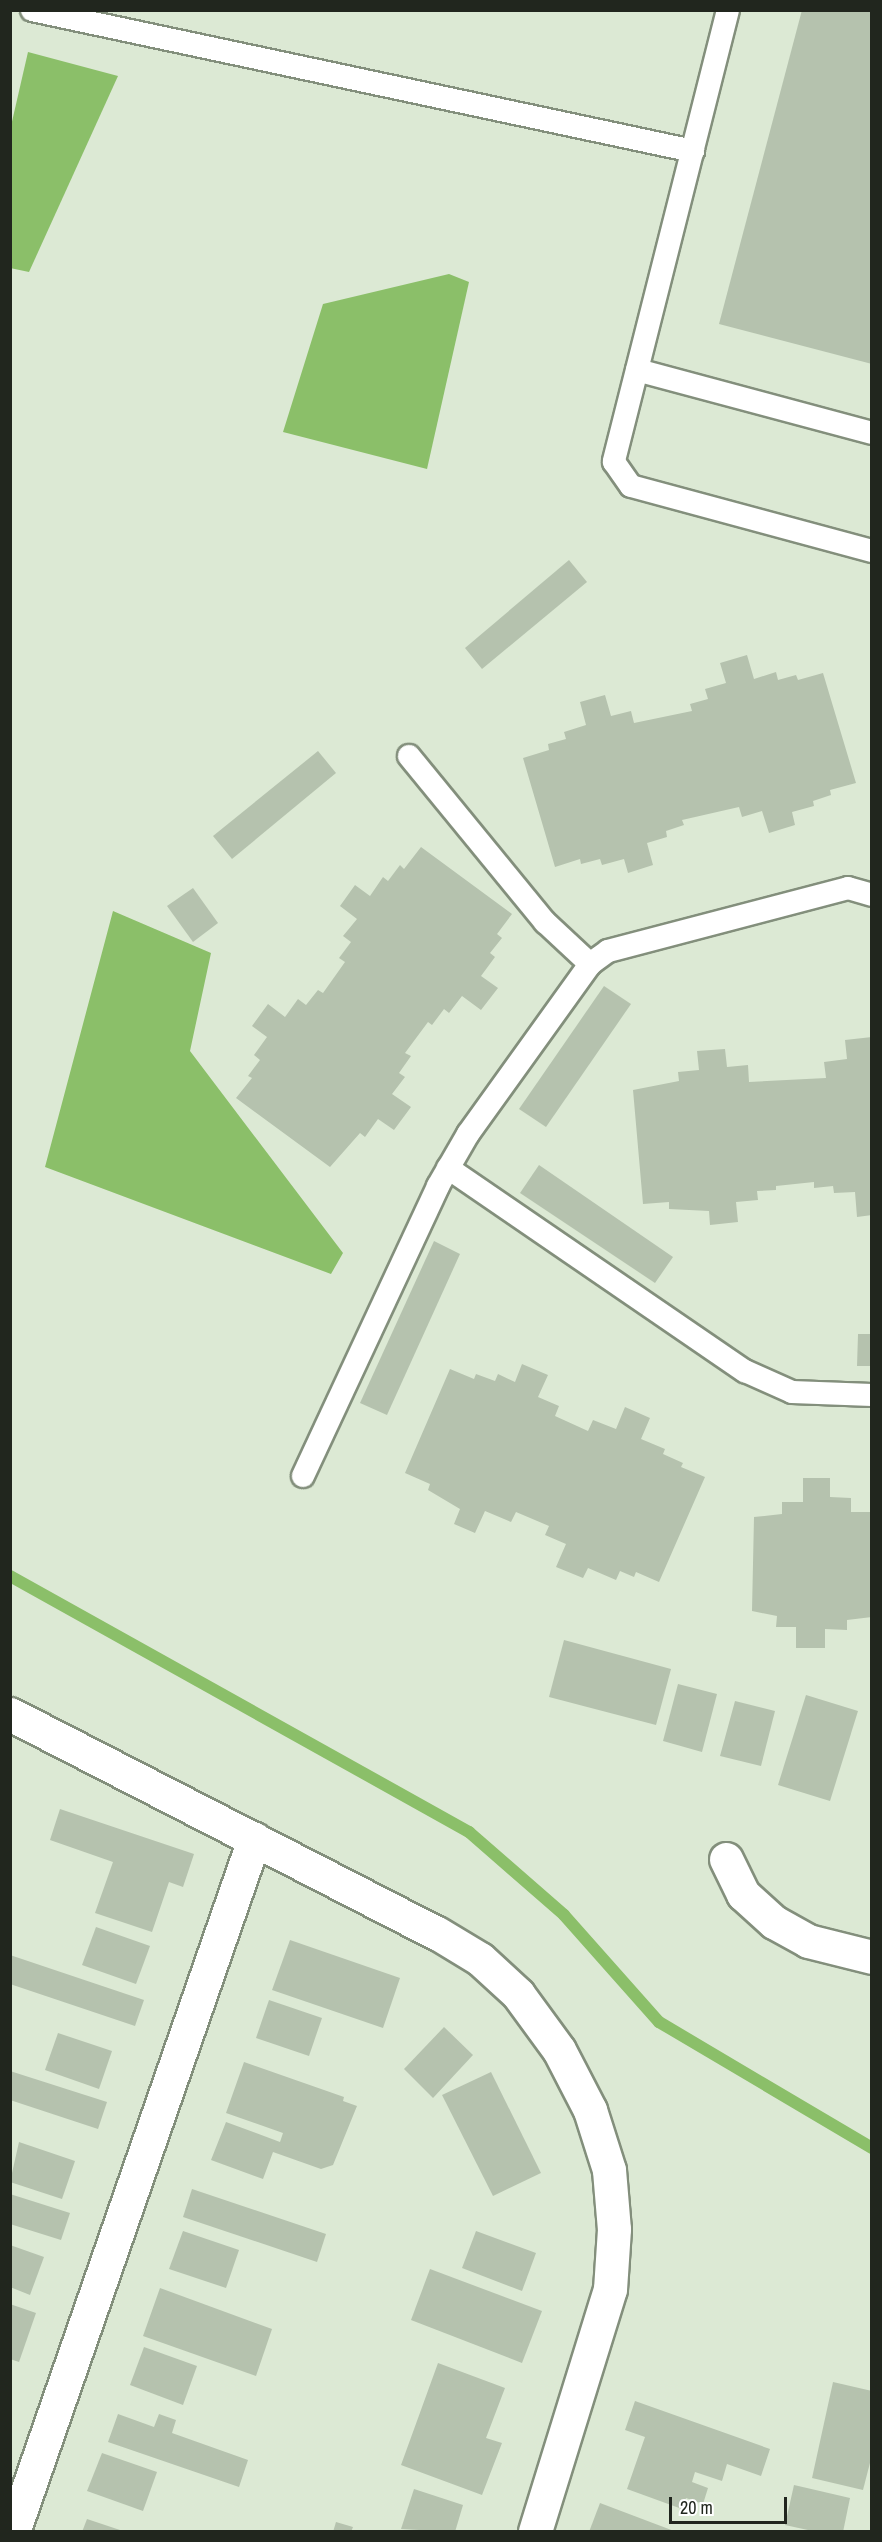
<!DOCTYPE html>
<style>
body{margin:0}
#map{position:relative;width:882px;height:2542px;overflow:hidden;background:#dce9d4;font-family:"Archivo Narrow",sans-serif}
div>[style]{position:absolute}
.water>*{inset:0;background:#8bbf69}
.stream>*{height:12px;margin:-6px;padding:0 6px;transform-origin:6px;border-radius:6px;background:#8bbf69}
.building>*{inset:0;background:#b5c2ae}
.roads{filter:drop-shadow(2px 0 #838f7c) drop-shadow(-2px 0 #838f7c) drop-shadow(0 2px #838f7c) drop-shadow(0 -2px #838f7c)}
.lane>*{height:22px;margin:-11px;padding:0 11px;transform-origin:11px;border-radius:11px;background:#fff}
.street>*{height:33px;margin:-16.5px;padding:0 16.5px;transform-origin:16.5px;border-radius:16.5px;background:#fff}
span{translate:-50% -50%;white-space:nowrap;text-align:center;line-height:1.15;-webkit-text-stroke:4.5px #fff;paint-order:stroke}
.frame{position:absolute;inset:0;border:12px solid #21261e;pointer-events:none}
.scale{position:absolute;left:669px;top:2497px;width:118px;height:27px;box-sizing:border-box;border:3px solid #21261e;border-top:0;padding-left:8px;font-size:18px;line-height:21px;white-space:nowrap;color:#21261e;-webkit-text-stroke:4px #fff;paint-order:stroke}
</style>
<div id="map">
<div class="water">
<div style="clip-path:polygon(28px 52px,118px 76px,29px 272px,10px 268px,11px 126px)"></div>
<div style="clip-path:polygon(449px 274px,469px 282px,427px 469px,283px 432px,323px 304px)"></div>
<div style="clip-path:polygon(113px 911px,211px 953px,190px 1051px,343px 1253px,331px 1274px,45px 1167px)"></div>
</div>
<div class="stream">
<div style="left:10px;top:1576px;width:526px;rotate:29.15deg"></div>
<div style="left:469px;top:1832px;width:126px;rotate:41.1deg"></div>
<div style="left:564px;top:1915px;width:143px;rotate:48.4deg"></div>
<div style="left:659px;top:2022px;width:247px;rotate:30.6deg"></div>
</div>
<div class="building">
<div style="clip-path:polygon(802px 10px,872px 10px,872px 364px,719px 324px)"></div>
<div style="clip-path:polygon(569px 560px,587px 582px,482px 669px,465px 648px)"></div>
<div style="clip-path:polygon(747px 655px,754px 679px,776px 672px,778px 680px,796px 675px,798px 680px,823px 673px,856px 783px,830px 790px,831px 795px,813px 801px,814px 806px,792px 812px,795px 825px,769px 833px,762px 811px,742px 817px,739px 807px,682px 820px,684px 825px,666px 831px,667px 837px,647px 843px,653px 865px,628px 873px,624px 859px,602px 865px,600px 859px,581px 864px,580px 859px,555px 867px,523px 758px,549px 750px,548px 744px,566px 739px,564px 732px,586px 725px,580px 702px,605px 695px,611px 716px,631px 711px,634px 723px,692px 711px,690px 704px,708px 699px,705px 689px,726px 683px,720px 663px)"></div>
<div style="clip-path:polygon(318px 751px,336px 773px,232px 859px,213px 836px)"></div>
<div style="clip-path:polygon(421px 847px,512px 914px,497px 934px,502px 938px,490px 953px,495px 957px,481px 976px,498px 988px,481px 1010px,462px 996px,449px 1013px,444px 1009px,432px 1025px,428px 1022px,405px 1053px,411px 1056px,399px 1073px,405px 1077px,392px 1094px,411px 1107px,394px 1130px,378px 1119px,365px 1137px,360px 1133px,330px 1167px,236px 1098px,252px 1078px,248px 1076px,260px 1060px,254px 1055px,267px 1037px,252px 1026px,268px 1004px,285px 1017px,298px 999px,306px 1005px,318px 990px,323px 993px,345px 962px,339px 958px,351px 942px,343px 936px,357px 919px,340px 906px,355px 885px,370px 896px,383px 877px,388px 881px,400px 865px,404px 869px)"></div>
<div style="clip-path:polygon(193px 888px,218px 923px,193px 942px,167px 906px)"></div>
<div style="clip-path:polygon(604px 986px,631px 1004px,546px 1127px,519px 1109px)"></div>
<div style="clip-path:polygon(872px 1037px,872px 1215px,857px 1217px,855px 1192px,834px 1193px,833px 1186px,814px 1188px,814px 1182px,776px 1186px,776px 1190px,757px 1191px,758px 1200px,736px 1202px,738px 1222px,710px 1225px,709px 1211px,669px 1209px,669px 1202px,643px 1204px,633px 1090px,679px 1081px,678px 1072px,699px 1070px,697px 1051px,725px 1049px,727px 1067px,748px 1065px,749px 1082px,826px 1078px,824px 1062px,847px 1059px,845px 1040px)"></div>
<div style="clip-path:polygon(539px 1165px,673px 1257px,655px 1283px,520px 1193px)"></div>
<div style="clip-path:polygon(434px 1241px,460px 1254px,387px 1415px,360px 1403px)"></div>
<div style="clip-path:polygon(858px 1334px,872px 1334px,872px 1366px,857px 1366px)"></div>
<div style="clip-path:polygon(522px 1364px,548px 1375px,538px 1397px,559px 1406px,555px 1416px,588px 1431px,593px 1420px,616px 1429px,625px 1407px,650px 1418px,641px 1439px,665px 1449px,663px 1454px,683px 1463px,681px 1467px,705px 1477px,659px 1582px,636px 1572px,634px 1577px,620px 1571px,616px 1580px,588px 1568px,583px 1578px,556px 1567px,566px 1544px,545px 1535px,549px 1526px,516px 1512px,511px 1522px,485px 1511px,475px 1533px,454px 1524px,460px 1509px,428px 1490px,430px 1484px,405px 1473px,450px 1369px,474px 1379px,476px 1374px,495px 1381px,498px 1374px,515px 1382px)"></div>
<div style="clip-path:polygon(803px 1478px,830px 1478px,830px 1497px,851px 1498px,851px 1512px,870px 1512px,872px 1515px,872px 1617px,847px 1620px,847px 1630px,825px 1629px,825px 1648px,796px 1648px,796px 1627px,776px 1627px,777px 1616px,752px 1611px,754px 1517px,782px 1514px,782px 1502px,803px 1502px)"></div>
<div style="clip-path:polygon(564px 1640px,671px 1669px,656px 1725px,549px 1697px)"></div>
<div style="clip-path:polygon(678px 1684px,717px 1694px,702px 1752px,663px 1741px)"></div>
<div style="clip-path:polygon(806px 1695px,858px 1711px,830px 1801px,778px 1785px)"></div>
<div style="clip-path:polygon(735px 1701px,775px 1711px,761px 1766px,720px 1756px)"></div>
<div style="clip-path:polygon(60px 1809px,194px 1854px,183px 1887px,169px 1882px,152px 1932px,95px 1913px,113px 1862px,50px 1840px)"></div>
<div style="clip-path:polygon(96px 1927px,150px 1946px,136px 1984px,82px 1965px)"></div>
<div style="clip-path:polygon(290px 1940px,400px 1978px,383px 2028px,272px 1990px)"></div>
<div style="clip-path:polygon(10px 1955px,144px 2000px,135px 2026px,10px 1984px)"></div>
<div style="clip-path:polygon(269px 2000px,322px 2018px,309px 2056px,256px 2038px)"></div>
<div style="clip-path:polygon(444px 2027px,473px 2055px,433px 2098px,404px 2069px)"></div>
<div style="clip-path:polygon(58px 2033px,112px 2051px,99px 2089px,45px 2070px)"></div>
<div style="clip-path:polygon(244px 2062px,344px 2097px,343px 2101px,357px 2106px,333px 2165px,321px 2169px,273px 2152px,263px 2179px,211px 2160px,226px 2122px,280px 2142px,283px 2133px,226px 2113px)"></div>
<div style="clip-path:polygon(10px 2071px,107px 2102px,98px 2129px,10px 2100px)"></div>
<div style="clip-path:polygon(491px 2072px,541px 2173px,493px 2196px,442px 2095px)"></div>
<div style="clip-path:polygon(19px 2142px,75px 2161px,62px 2199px,10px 2182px)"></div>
<div style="clip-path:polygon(192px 2189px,326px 2234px,317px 2262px,183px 2217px)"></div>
<div style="clip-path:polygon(10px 2194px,70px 2213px,61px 2240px,10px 2224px)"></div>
<div style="clip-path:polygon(183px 2231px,239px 2250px,226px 2288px,169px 2269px)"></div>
<div style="clip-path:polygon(476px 2231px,536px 2253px,522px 2291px,462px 2268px)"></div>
<div style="clip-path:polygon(10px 2245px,44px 2257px,30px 2295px,10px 2287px)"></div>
<div style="clip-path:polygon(430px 2269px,542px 2311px,522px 2363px,411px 2320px)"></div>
<div style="clip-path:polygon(160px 2288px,272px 2329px,256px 2376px,143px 2336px)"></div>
<div style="clip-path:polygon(10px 2304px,36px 2313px,19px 2362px,10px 2359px)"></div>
<div style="clip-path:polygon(144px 2347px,197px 2366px,183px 2405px,130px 2385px)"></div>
<div style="clip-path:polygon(438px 2363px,505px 2388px,486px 2438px,502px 2443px,482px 2495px,401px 2465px)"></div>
<div style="clip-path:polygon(833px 2382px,872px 2391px,872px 2455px,863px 2490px,812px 2478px)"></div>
<div style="clip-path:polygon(635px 2401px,770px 2449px,761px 2476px,727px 2464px,722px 2481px,695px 2472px,692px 2482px,708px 2488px,703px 2504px,686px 2498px,682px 2509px,627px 2489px,645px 2437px,625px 2430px)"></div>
<div style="clip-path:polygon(118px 2414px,154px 2427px,159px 2414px,176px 2420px,172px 2433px,248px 2460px,239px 2487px,108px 2442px)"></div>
<div style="clip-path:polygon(102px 2453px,157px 2472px,143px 2511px,87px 2491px)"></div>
<div style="clip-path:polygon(794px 2485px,850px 2498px,843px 2532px,817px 2532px,785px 2525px)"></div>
<div style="clip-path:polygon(414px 2489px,463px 2505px,455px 2532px,401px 2529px)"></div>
<div style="clip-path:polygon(600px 2503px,674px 2531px,674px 2532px,589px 2532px)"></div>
<div style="clip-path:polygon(87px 2519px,123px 2531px,123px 2532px,82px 2532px)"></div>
<div style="clip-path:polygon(336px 2522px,353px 2527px,351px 2532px,333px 2532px)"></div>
</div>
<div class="roads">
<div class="lane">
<div style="left:32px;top:10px;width:676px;rotate:12.04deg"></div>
<div style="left:728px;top:10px;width:466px;rotate:104.2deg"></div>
<div style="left:614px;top:462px;width:29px;rotate:55deg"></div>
<div style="left:631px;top:486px;width:250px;rotate:15.1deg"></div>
<div style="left:637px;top:370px;width:243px;rotate:15deg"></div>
<div style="left:409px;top:756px;width:215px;rotate:50.7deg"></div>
<div style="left:545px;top:922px;width:62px;rotate:43deg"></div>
<div style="left:448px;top:1168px;width:360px;rotate:34.4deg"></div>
<div style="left:745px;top:1371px;width:51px;rotate:24.1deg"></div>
<div style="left:792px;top:1392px;width:80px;rotate:2.1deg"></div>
<div style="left:303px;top:1476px;width:320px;rotate:-65deg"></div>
<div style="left:438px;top:1186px;width:60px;rotate:-60deg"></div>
<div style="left:468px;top:1134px;width:209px;rotate:-54.3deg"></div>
<div style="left:590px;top:964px;width:22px;rotate:-36deg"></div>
<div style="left:608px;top:951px;width:248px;rotate:-14.7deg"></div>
<div style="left:848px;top:888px;width:25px;rotate:16deg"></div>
</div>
<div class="street">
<div style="left:10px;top:1714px;width:480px;rotate:27.2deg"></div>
<div style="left:437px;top:1933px;width:50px;rotate:31.2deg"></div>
<div style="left:480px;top:1959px;width:52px;rotate:42.6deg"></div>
<div style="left:518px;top:1994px;width:69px;rotate:53.8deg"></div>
<div style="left:559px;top:2050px;width:68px;rotate:62.7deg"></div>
<div style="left:590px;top:2110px;width:63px;rotate:72.4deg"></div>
<div style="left:609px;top:2170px;width:59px;rotate:85.2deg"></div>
<div style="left:614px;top:2229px;width:60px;rotate:93.8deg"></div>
<div style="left:610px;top:2289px;width:254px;rotate:107.2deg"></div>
<div style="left:726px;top:1859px;width:39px;rotate:64deg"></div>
<div style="left:743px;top:1894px;width:42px;rotate:42.1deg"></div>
<div style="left:774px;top:1922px;width:39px;rotate:29deg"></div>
<div style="left:808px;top:1941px;width:66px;rotate:14deg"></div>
<div style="left:13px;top:2532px;width:734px;rotate:-70.82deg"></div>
</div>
</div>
<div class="frame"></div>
<div class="scale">20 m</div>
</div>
